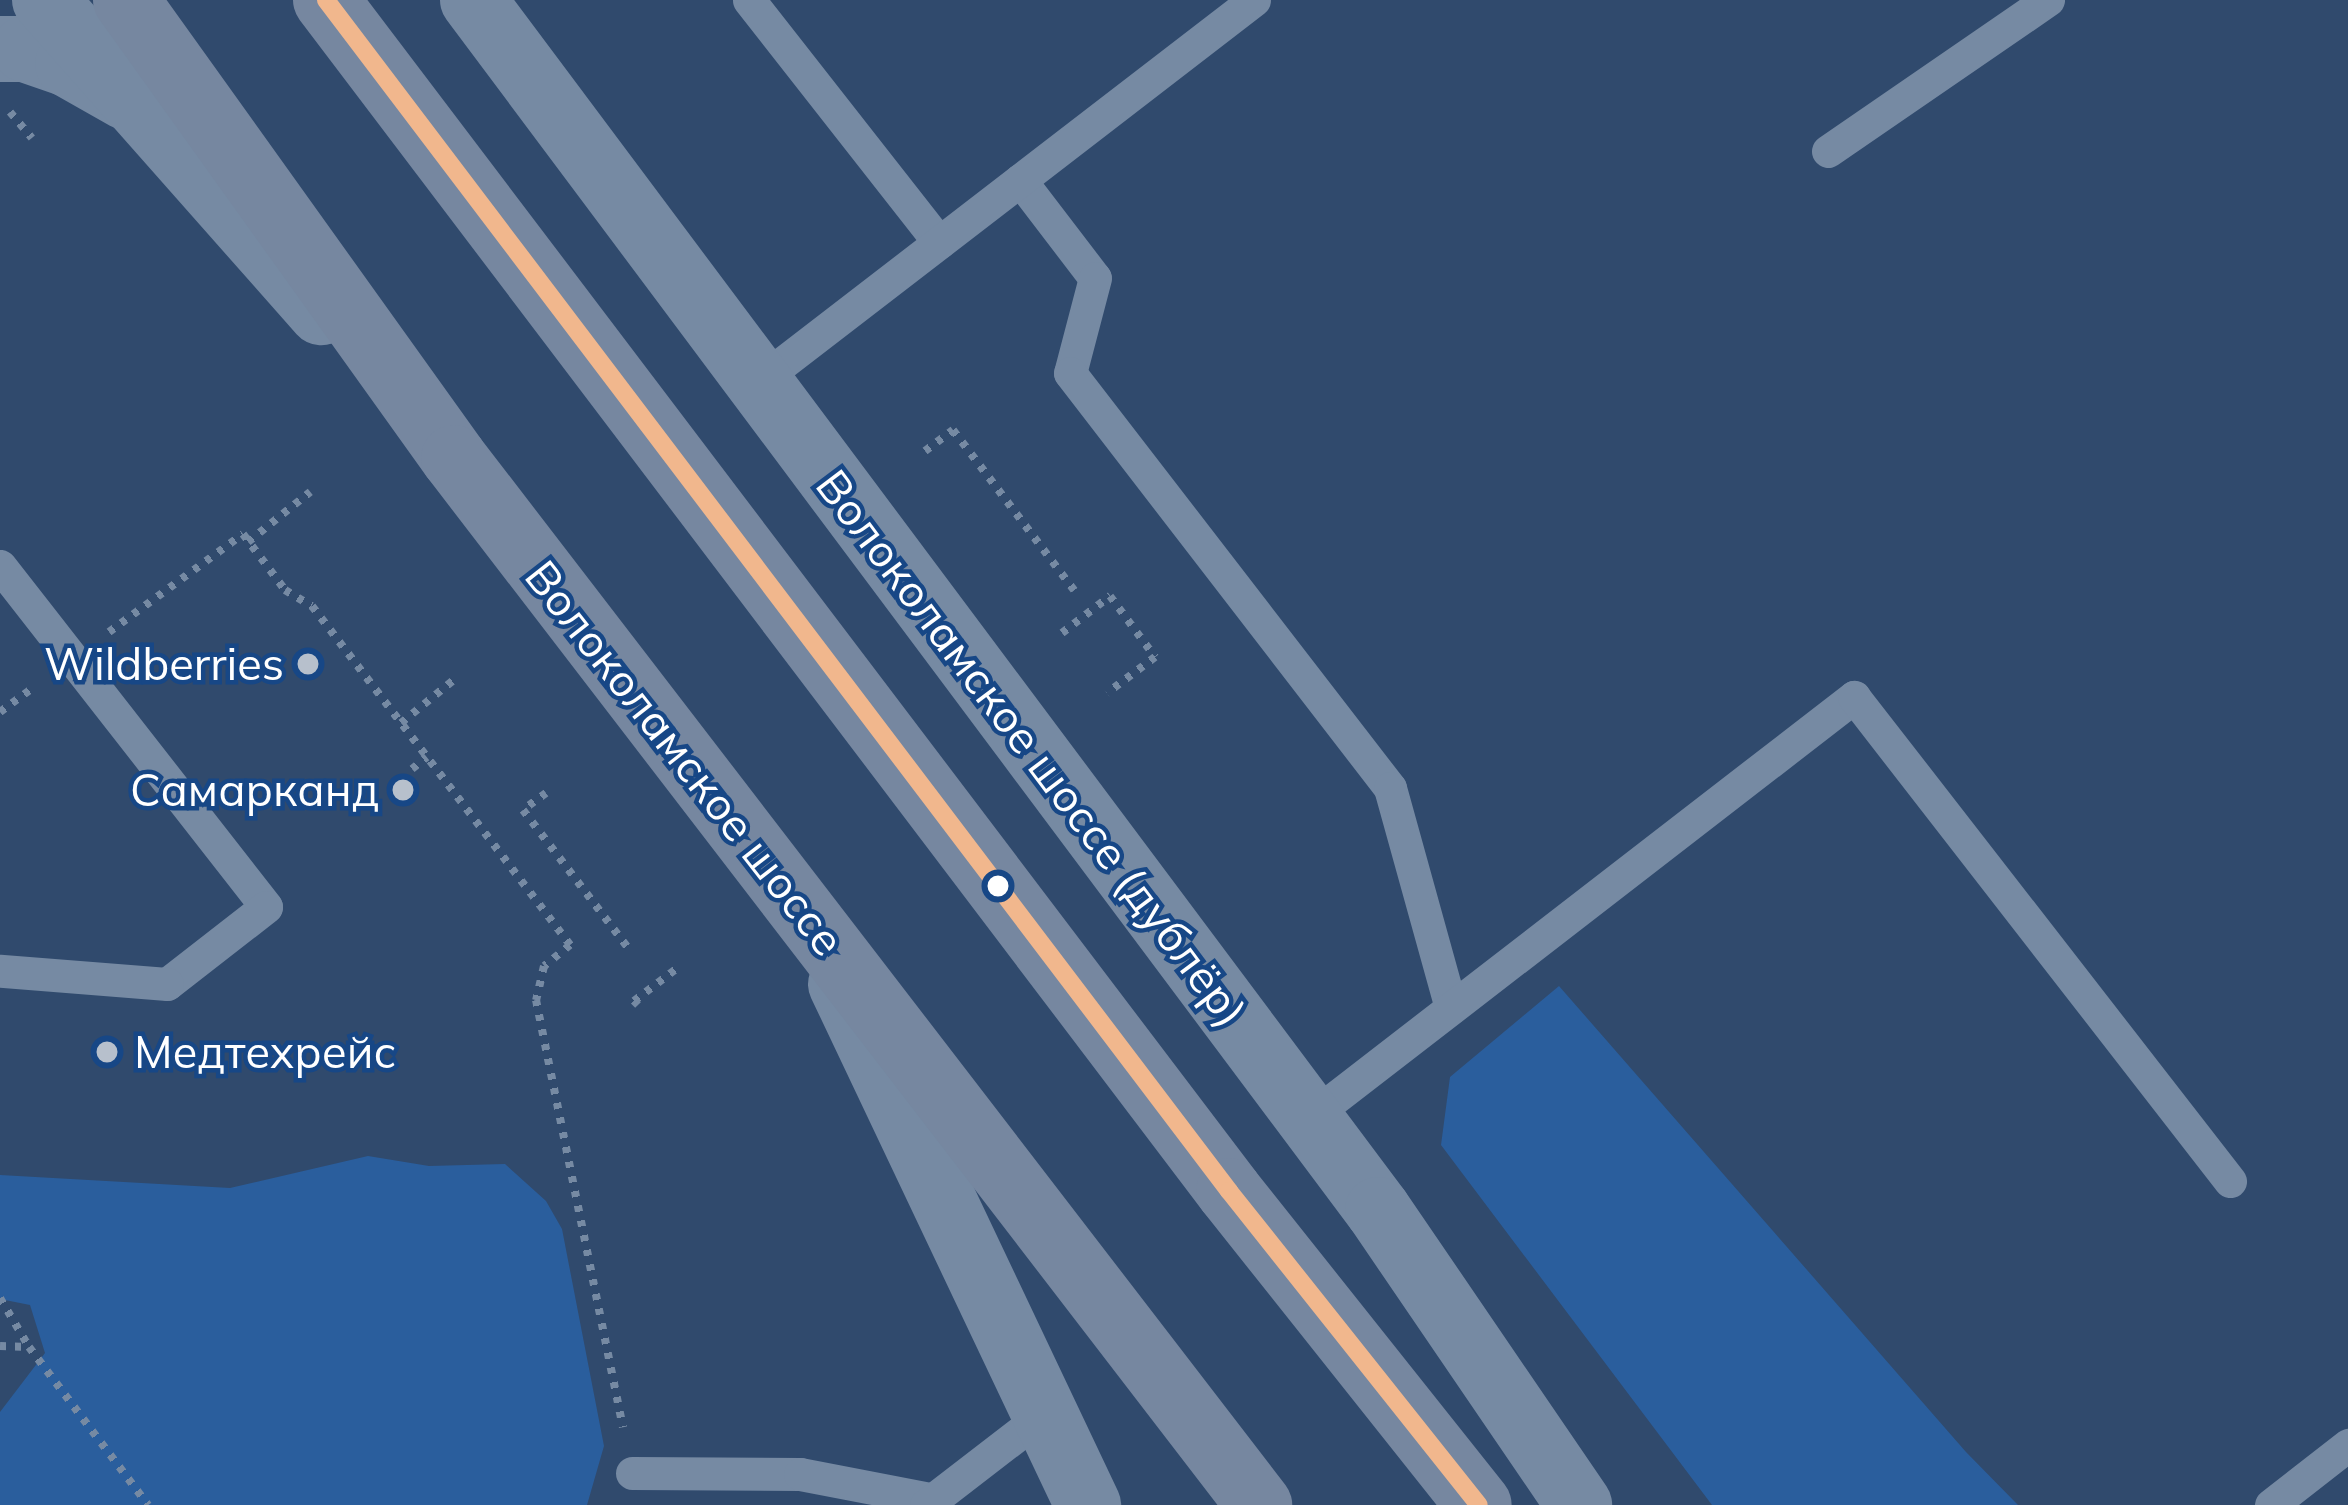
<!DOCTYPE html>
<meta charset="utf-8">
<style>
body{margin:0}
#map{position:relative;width:2348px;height:1505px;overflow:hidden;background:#304a6d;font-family:Mulish,sans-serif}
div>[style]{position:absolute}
.green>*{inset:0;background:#2a5e9d}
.path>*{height:8px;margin-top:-4px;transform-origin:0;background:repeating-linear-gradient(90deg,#768aa3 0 6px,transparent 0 15px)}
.service>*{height:33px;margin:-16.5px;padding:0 16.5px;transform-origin:16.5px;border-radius:16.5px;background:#768aa3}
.minor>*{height:66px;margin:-33px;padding:0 33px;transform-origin:33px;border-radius:33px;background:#768aa3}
.tertiary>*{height:66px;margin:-33px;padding:0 33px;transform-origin:33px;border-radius:33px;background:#768aa3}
.primary>*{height:66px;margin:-33px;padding:0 33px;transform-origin:33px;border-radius:33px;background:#7687a0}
.bus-1>*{height:18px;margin:-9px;padding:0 9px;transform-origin:9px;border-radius:9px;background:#f1b78d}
.dots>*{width:33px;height:33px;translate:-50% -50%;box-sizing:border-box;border:6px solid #174786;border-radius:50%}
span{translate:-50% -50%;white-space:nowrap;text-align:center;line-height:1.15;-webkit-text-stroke:9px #174786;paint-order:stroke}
.poi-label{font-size:45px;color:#fff}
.right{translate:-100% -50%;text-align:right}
.left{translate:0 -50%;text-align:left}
.street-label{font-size:45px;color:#fff}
</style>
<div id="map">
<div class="green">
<div style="clip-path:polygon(1559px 986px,1966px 1452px,2018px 1505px,1712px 1505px,1441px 1145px,1450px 1077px)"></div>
<div style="clip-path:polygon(368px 1156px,429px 1166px,505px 1164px,546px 1201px,562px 1229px,604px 1446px,587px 1505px,0 1505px,0 1412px,45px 1353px,30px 1305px,0 1299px,0 1175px,230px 1188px)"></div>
</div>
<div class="path">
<div style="left:10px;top:112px;width:34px;rotate:50deg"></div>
<div style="left:925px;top:451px;width:35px;rotate:-37deg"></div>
<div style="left:953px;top:430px;width:201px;rotate:52.9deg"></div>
<div style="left:248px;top:542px;width:80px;rotate:-38.9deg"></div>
<div style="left:109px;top:632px;width:166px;rotate:-36.2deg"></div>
<div style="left:243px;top:534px;width:70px;rotate:53.1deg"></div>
<div style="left:285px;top:590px;width:31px;rotate:31deg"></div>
<div style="left:312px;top:606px;width:426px;rotate:52.7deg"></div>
<div style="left:570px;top:945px;width:33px;rotate:141deg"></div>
<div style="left:544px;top:966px;width:35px;rotate:103deg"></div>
<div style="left:536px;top:1000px;width:436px;rotate:78.5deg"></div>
<div style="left:1062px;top:633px;width:61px;rotate:-37.6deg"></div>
<div style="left:1110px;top:596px;width:76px;rotate:53.6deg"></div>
<div style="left:1155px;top:657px;width:60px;rotate:143.1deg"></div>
<div style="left:0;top:712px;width:42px;rotate:-36.3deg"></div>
<div style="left:401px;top:723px;width:71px;rotate:-39.3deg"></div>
<div style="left:412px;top:769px;width:19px;rotate:-39deg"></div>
<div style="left:546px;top:793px;width:29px;rotate:144deg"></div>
<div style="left:523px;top:810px;width:173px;rotate:52.7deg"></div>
<div style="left:638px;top:1005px;width:6px;rotate:-135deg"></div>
<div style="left:634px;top:1001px;width:58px;rotate:-37.3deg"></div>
<div style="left:0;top:1298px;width:57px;rotate:59.4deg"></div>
<div style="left:29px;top:1347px;width:198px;rotate:53deg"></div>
<div style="left:0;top:1346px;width:28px;rotate:2deg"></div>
</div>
<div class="service">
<div style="left:749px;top:0;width:308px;rotate:51.9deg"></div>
<div style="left:1828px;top:151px;width:267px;rotate:-34.5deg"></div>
<div style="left:1020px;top:180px;width:123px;rotate:52.6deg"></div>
<div style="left:1095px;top:278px;width:98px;rotate:104.7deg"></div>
<div style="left:1070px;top:373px;width:524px;rotate:52.36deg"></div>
<div style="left:1390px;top:788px;width:228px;rotate:74.5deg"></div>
<div style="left:758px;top:382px;width:626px;rotate:-37.6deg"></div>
<div style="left:0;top:566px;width:432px;rotate:52deg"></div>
<div style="left:266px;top:907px;width:125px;rotate:142.1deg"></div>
<div style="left:167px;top:984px;width:168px;rotate:-175.5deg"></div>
<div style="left:1309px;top:1118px;width:689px;rotate:-37.69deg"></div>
<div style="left:1854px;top:697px;width:613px;rotate:52.16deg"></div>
<div style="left:632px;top:1473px;width:168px;rotate:0.3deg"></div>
<div style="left:800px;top:1474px;width:132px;rotate:10.9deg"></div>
<div style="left:926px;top:1505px;width:149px;rotate:-37.6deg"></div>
<div style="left:2271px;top:1505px;width:98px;rotate:-37.9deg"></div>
</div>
<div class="minor">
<div style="left:0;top:49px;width:25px"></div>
<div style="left:25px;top:49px;width:46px;rotate:19.2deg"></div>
<div style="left:68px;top:64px;width:67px;rotate:29.6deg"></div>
<div style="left:841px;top:984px;width:577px;rotate:64.63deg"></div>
</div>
<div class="tertiary">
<div style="left:45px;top:0;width:417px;rotate:48.5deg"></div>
<div style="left:473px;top:0;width:1511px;rotate:53.21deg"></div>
<div style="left:1378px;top:1210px;width:357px;rotate:55.7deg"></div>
</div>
<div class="primary">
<div style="left:126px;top:0;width:563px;rotate:54.39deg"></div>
<div style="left:454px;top:458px;width:1321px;rotate:52.44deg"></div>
<div style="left:326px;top:0;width:1495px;rotate:52.83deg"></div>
<div style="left:1229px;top:1191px;width:401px;rotate:51.5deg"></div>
</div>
<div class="bus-1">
<div style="left:326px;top:0;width:1495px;rotate:52.83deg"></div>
<div style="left:1229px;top:1191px;width:401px;rotate:51.5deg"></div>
</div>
<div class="dots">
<div style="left:308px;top:664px;background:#b7c0cc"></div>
<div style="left:403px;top:790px;background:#b7c0cc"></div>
<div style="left:998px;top:886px;background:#fff"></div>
<div style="left:107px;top:1052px;background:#b7c0cc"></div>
</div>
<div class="poi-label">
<span class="right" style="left:284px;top:664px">Wildberries</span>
<span class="right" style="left:379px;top:790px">Самарканд</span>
<span class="left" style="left:134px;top:1052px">Медтехрейс</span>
</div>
<div class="street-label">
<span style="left:1032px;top:748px;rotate:53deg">Волоколамское шоссе (дублёр)</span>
<span style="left:685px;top:758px;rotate:52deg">Волоколамское шоссе</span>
</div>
</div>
